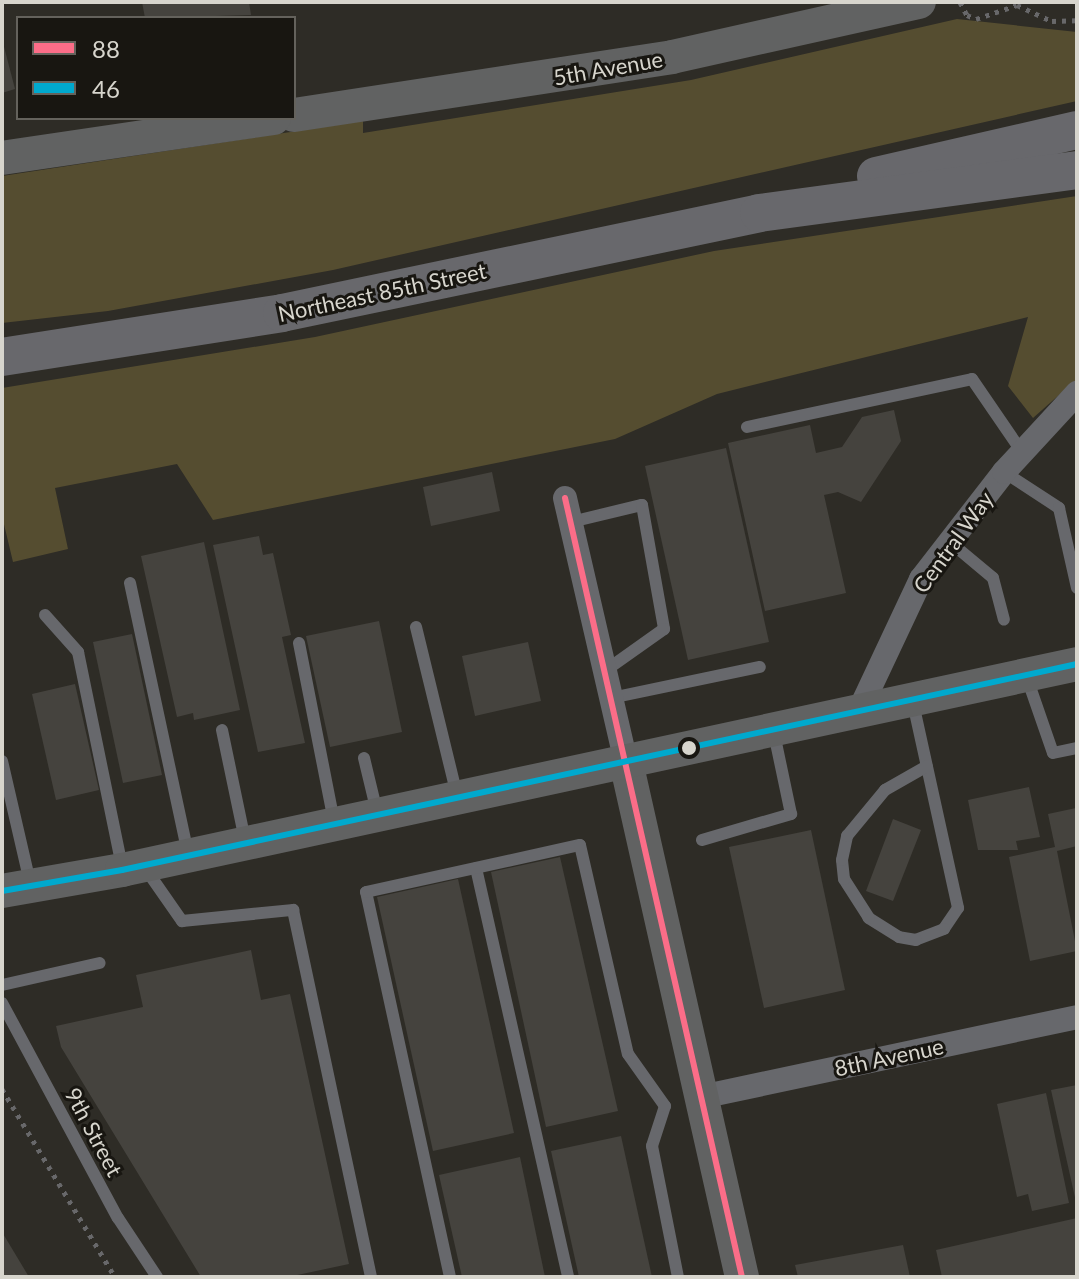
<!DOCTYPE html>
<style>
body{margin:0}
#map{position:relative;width:1079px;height:1279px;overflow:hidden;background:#2e2c26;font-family:Lato,sans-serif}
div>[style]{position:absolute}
.green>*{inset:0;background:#554d30}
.building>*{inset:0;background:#45433e}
.path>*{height:5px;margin-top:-2.5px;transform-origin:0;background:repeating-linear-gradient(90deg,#68686a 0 4px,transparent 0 10px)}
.lane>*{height:12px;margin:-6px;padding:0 6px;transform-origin:6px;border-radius:6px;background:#67686c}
.street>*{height:24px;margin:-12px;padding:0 12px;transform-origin:12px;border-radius:12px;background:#67686c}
.secondary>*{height:34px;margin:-17px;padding:0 17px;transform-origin:17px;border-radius:17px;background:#616262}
.primary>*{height:38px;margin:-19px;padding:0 19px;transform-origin:19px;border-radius:19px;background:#68686c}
.bus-1>*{height:6px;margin:-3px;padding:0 3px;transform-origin:3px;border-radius:3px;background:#fb6d88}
.bus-2>*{height:6px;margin:-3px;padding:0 3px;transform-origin:3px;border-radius:3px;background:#00a9ce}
.dots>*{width:22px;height:22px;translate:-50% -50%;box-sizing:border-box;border:4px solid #181611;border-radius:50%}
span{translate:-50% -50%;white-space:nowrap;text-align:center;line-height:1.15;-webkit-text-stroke:6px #181611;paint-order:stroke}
.street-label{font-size:22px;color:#d7d5cd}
.frame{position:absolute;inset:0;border:4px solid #d7d5cd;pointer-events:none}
.legend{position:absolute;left:16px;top:16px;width:280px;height:104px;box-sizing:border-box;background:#181611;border:2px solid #64625c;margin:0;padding:10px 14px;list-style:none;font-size:24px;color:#d7d5cd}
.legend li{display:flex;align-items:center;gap:16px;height:40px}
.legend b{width:40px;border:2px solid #64625c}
</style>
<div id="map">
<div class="green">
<div style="clip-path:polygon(957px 19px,1077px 32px,1077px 101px,333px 270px,108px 311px,2px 323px,2px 176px,363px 121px,363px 133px,691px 80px)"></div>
<div style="clip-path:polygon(1077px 196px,1077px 379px,1033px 418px,1008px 386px,1028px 317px,717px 394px,615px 439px,213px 520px,177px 464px,55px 488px,68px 549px,13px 562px,2px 516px,2px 388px,315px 337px,714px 251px)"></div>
</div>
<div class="building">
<div style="clip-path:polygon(142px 2px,249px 2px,251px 15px,145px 18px)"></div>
<div style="clip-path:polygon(2px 39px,15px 89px,2px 93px)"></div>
<div style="clip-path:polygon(894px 410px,901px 441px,861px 502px,838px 492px,824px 495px,846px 593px,765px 611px,728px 443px,810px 425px,816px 453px,842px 447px,862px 417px)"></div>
<div style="clip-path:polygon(726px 448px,769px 642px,688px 660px,645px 466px)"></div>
<div style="clip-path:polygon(492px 472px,500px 511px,431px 526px,423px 487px)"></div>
<div style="clip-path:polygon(259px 536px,263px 555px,273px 553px,291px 635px,282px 637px,305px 743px,258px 752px,213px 545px)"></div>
<div style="clip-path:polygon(204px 542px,240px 710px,194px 720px,193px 713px,177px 717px,141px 556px)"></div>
<div style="clip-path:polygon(379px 621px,402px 732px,330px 747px,306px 636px)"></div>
<div style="clip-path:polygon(132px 634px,162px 775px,123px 783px,93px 642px)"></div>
<div style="clip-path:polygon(528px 642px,541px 701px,475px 716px,462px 656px)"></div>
<div style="clip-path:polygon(75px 684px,99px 790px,56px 800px,32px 694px)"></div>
<div style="clip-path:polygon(1029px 787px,1040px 837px,1016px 841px,1018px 850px,978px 850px,968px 800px)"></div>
<div style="clip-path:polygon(1076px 808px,1077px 846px,1057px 851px,1077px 951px,1030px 961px,1009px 857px,1055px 847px,1048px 814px)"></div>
<div style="clip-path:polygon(893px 819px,921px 830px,893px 901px,866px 891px)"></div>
<div style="clip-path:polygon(811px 830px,845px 990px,764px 1008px,729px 847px)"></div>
<div style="clip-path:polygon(560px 857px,618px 1111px,546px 1127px,491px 872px)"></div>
<div style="clip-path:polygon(458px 879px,514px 1133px,433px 1151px,377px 897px)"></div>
<div style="clip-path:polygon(251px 950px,261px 1000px,290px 994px,349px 1264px,288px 1277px,201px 1277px,61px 1047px,56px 1026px,143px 1007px,136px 975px)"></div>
<div style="clip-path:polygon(1077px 1085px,1077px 1202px,1076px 1202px,1051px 1090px)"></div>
<div style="clip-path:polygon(1046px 1093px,1069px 1203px,1032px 1211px,1028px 1194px,1017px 1197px,997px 1104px)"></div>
<div style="clip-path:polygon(621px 1136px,652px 1277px,579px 1277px,551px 1151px)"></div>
<div style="clip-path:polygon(520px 1157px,545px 1277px,462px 1277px,439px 1175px)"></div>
<div style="clip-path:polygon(1077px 1218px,1077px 1277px,942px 1277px,936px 1250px)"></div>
<div style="clip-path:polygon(2px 1232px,29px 1277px,2px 1277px)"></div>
<div style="clip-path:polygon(903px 1245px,910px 1277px,798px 1277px,795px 1265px)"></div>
</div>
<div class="path">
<div style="left:960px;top:2px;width:15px;rotate:62deg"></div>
<div style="left:967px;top:15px;width:10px;rotate:24deg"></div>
<div style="left:976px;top:19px;width:43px;rotate:-18.9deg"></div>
<div style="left:1017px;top:5px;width:38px;rotate:25deg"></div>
<div style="left:1052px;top:21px;width:25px;rotate:-2deg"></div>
<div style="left:2px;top:1089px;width:219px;rotate:59deg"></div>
</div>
<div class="lane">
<div style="left:747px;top:427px;width:230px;rotate:-12deg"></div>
<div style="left:972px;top:379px;width:88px;rotate:55.6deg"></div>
<div style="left:1004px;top:472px;width:66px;rotate:33.2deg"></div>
<div style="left:1059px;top:508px;width:82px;rotate:77.3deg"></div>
<div style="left:571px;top:522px;width:73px;rotate:-13.5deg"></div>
<div style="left:642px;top:505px;width:126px;rotate:79.9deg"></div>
<div style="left:664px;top:629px;width:72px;rotate:144.6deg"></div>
<div style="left:950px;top:542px;width:56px;rotate:39.9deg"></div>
<div style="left:993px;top:578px;width:43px;rotate:75.3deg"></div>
<div style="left:130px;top:583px;width:276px;rotate:77.9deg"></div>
<div style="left:45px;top:615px;width:50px;rotate:48.3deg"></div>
<div style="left:78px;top:652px;width:219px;rotate:78.4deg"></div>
<div style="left:416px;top:627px;width:173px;rotate:76.3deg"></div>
<div style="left:299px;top:643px;width:181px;rotate:78.9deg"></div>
<div style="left:1027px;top:678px;width:79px;rotate:70.9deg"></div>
<div style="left:1053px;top:753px;width:25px;rotate:-12deg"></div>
<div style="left:611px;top:698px;width:152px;rotate:-11.8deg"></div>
<div style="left:913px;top:703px;width:210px;rotate:77.6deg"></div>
<div style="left:958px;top:908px;width:25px;rotate:124deg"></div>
<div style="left:944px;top:929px;width:30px;rotate:159deg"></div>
<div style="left:916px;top:940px;width:17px;rotate:-170deg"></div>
<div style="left:899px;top:937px;width:36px;rotate:-148deg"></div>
<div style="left:869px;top:918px;width:46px;rotate:-122.7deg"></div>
<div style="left:844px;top:879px;width:19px;rotate:-96deg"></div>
<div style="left:842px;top:860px;width:25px;rotate:-78deg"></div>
<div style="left:847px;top:836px;width:60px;rotate:-50.4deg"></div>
<div style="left:885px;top:790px;width:48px;rotate:-29.7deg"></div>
<div style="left:222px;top:730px;width:112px;rotate:78.2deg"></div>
<div style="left:364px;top:758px;width:56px;rotate:76.5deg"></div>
<div style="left:2px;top:761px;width:124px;rotate:77deg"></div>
<div style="left:702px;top:840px;width:93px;rotate:-16.3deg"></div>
<div style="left:791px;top:814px;width:83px;rotate:-101.9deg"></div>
<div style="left:145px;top:868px;width:65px;rotate:55.1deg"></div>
<div style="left:182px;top:921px;width:112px;rotate:-5.7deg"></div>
<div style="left:293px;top:910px;width:375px;rotate:78deg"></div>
<div style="left:476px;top:868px;width:419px;rotate:77.3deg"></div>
<div style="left:2px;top:985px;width:100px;rotate:-12.7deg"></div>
<div style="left:2px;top:1003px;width:244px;rotate:61.7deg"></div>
<div style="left:118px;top:1218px;width:71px;rotate:56.5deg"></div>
<div style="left:665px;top:1106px;width:42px;rotate:108deg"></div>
<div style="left:652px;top:1146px;width:134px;rotate:78.8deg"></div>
<div style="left:450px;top:1277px;width:394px;rotate:-102.3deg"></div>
<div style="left:366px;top:892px;width:219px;rotate:-12.4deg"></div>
<div style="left:580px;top:845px;width:214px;rotate:77.1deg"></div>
<div style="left:628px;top:1054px;width:64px;rotate:54.6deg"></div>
</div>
<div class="street">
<div style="left:565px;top:498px;width:271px;rotate:77deg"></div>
<div style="left:859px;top:711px;width:146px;rotate:-64.8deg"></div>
<div style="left:921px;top:579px;width:135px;rotate:-52.2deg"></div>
<div style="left:1004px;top:472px;width:108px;rotate:-47.3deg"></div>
<div style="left:701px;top:1097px;width:384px;rotate:-12deg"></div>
</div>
<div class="secondary">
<div style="left:294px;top:115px;width:382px;rotate:-8.7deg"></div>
<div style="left:672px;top:57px;width:253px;rotate:-12.6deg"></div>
<div style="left:2px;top:158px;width:275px;rotate:-8.4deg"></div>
<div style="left:626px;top:762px;width:528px;rotate:77.31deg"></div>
<div style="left:2px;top:891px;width:122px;rotate:-9.9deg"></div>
<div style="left:122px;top:870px;width:977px;rotate:-12.17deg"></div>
</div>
<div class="primary">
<div style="left:876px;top:176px;width:206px;rotate:-12.9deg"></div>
<div style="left:2px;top:357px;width:283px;rotate:-8.9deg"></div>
<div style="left:282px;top:313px;width:487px;rotate:-11.8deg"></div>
<div style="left:759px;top:213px;width:321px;rotate:-7.7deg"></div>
</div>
<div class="bus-1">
<div style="left:565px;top:498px;width:799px;rotate:77.2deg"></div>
</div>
<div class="bus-2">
<div style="left:2px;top:891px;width:122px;rotate:-9.9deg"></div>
<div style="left:122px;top:870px;width:977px;rotate:-12.17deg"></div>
</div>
<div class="dots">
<div style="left:689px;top:748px;background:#d7d5cd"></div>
</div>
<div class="street-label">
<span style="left:608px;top:68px;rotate:-10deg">5th Avenue</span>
<span style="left:382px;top:292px;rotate:-12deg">Northeast 85th Street</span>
<span style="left:953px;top:542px;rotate:-54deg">Central Way</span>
<span style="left:889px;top:1057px;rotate:-12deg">8th Avenue</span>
<span style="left:94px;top:1132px;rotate:62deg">9th Street</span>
</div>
<div class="frame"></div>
<ul class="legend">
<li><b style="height:10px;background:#fb6d88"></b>88</li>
<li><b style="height:10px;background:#00a9ce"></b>46</li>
</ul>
</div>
